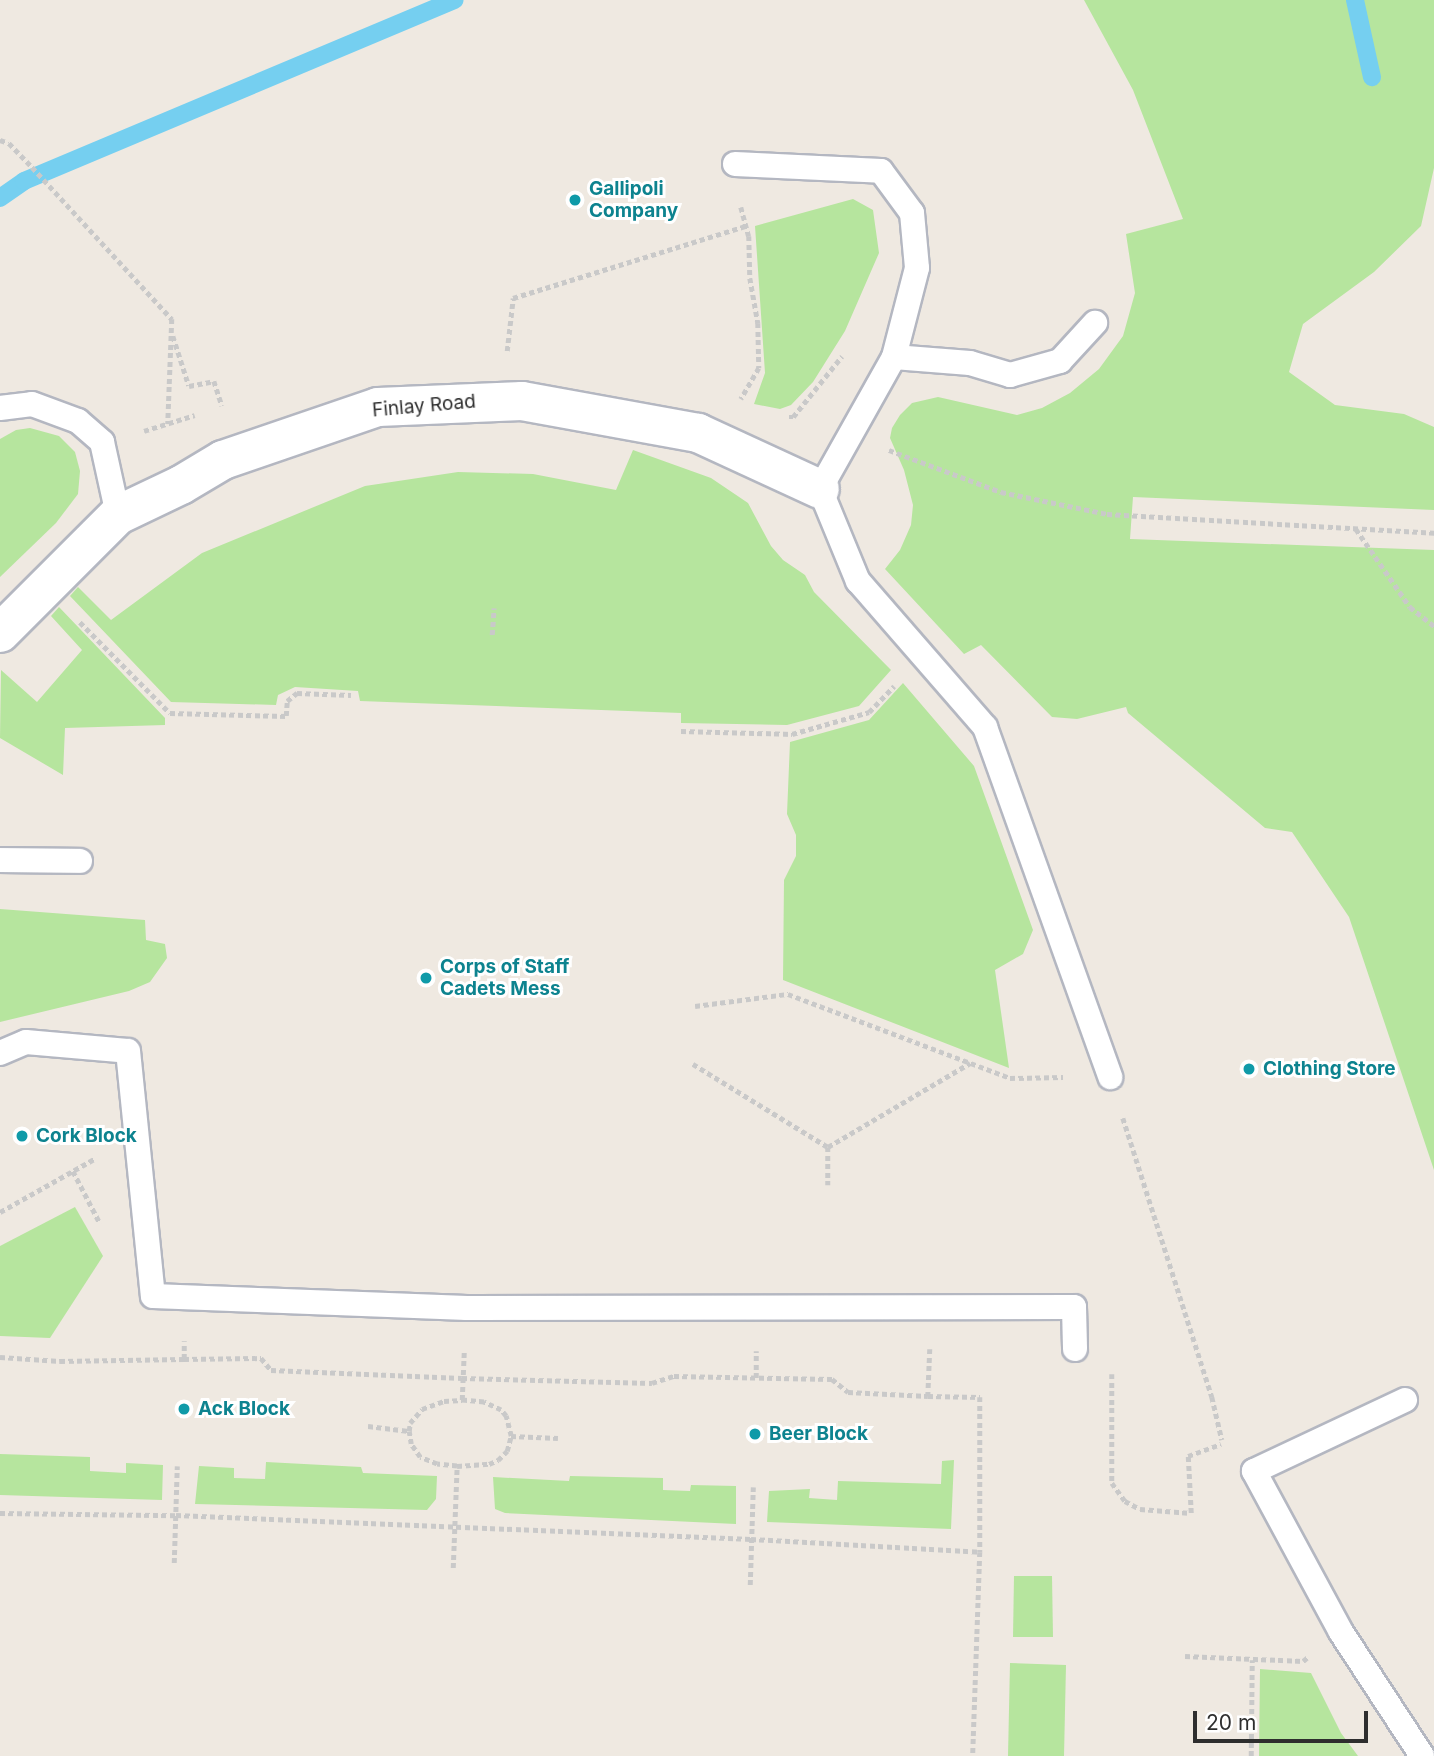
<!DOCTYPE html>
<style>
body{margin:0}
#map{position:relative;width:1434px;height:1756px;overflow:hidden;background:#efe9e1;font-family:Inter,sans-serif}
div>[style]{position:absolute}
.green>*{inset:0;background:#b6e59e}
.stream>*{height:18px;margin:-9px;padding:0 9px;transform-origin:9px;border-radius:9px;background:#75cff0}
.path>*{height:4.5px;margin-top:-2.25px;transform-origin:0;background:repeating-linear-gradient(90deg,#c9c9c9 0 5px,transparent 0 8.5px)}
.roads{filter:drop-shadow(2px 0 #b4b7c1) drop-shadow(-2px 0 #b4b7c1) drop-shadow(0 2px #b4b7c1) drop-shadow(0 -2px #b4b7c1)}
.service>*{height:24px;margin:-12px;padding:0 12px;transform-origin:12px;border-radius:12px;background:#fff}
.minor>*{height:38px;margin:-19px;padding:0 19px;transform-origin:19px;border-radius:19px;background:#fff}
.dots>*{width:19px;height:19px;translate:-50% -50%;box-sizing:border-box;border:4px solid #fff;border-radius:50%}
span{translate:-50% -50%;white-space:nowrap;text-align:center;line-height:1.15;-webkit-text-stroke:6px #fff;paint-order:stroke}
.culture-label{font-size:19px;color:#0d838f;font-weight:700}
.left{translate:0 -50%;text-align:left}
.street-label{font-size:19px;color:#2e2e2e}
.scale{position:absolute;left:1193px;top:1711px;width:175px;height:32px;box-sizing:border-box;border:4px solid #2e2e2e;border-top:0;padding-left:9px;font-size:21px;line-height:24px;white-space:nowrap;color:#2e2e2e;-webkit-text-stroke:5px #fff;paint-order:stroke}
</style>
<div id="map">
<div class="green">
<div style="clip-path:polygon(1084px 0,1434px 0,1434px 168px,1421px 226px,1374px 272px,1303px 324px,1289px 372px,1335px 405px,1404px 414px,1434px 427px,1434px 510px,1133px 497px,1130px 539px,1434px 550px,1434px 1170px,1349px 917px,1292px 832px,1265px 828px,1128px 713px,1126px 707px,1077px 719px,1052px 717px,981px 645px,964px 654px,885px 569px,900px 550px,911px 525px,913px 505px,904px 470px,890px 438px,892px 428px,900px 415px,912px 403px,938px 397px,1017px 415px,1042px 408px,1070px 393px,1099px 369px,1123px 336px,1135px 293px,1126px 234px,1183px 219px,1133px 90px)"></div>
<div style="clip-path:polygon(853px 199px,873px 210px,879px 253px,845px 331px,813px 382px,791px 405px,780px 409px,754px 404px,765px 373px,755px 226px)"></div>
<div style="clip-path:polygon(30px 428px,59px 436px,75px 452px,80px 471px,78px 494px,56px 523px,0 577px,0 439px,16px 430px)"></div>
<div style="clip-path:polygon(633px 450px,711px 478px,748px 503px,771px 546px,783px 560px,805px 575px,814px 592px,891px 670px,859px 706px,787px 725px,681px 723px,681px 713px,360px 701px,358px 691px,295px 687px,278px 695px,276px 705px,171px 702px,70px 596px,78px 587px,111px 620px,202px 553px,365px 486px,458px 472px,533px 474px,616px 490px)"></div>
<div style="clip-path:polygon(59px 607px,165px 718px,165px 725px,65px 728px,63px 775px,0 738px,1px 670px,37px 702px,82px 650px,51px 616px)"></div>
<div style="clip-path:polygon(903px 683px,974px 766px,1033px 930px,1023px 954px,995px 970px,1009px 1068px,783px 980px,784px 880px,796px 856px,796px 835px,787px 814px,790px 742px,869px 720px)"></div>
<div style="clip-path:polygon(0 909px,145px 920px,146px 940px,165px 944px,167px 958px,150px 982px,129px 991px,0 1022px)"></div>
<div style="clip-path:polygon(75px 1207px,103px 1256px,50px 1338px,0 1336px,0 1246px)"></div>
<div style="clip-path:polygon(0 1454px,90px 1457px,90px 1471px,126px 1473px,126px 1463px,163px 1465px,162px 1500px,0 1495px)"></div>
<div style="clip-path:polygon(954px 1460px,951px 1529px,767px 1522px,769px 1491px,810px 1489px,809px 1498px,837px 1500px,838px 1481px,941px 1484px,942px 1461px)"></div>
<div style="clip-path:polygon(266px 1462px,361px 1467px,363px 1473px,437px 1476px,436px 1499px,427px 1510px,195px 1504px,199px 1466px,234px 1468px,234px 1478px,265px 1479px)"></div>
<div style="clip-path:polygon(570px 1476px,663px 1478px,663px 1490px,690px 1491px,691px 1485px,736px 1486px,736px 1524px,505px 1513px,495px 1509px,493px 1477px,569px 1481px)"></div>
<div style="clip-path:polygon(1014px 1576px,1052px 1576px,1053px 1637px,1013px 1637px)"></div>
<div style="clip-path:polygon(1010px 1663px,1066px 1665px,1064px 1756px,1008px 1756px)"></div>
<div style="clip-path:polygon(1260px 1669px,1311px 1673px,1341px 1733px,1358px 1756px,1259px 1756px)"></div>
</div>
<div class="stream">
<div style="left:1355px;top:0;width:79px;rotate:77.6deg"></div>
<div style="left:0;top:198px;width:29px;rotate:-35deg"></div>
<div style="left:24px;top:181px;width:467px;rotate:-22.8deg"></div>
</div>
<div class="path">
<div style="left:0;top:140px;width:9px;rotate:18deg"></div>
<div style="left:9px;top:143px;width:33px;rotate:46deg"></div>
<div style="left:32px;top:167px;width:207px;rotate:47.4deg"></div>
<div style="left:172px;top:319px;width:105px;rotate:92.2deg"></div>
<div style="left:741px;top:207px;width:30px;rotate:75deg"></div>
<div style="left:749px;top:236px;width:42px;rotate:88.6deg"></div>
<div style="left:750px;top:278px;width:46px;rotate:79.9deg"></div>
<div style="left:758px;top:323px;width:45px;rotate:88.7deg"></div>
<div style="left:759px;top:368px;width:36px;rotate:120deg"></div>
<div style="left:173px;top:336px;width:52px;rotate:72.3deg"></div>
<div style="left:189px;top:386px;width:25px;rotate:-11deg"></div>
<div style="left:214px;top:381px;width:26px;rotate:72deg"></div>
<div style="left:507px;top:351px;width:53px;rotate:-83.5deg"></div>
<div style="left:513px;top:298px;width:243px;rotate:-17.2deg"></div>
<div style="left:789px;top:417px;width:4px"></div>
<div style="left:793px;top:417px;width:78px;rotate:-51.2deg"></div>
<div style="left:144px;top:431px;width:53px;rotate:-17.4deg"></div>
<div style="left:889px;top:450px;width:120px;rotate:20.6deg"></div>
<div style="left:1001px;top:492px;width:108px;rotate:11.7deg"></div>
<div style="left:1107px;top:514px;width:328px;rotate:3.3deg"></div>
<div style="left:1356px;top:529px;width:95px;rotate:55.3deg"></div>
<div style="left:1410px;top:607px;width:31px;rotate:38deg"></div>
<div style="left:80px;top:622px;width:128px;rotate:45.3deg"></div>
<div style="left:170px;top:713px;width:116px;rotate:1.5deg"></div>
<div style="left:286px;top:716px;width:15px;rotate:-86deg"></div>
<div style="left:287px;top:701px;width:13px;rotate:-39deg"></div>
<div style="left:297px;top:693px;width:54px;rotate:2.1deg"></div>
<div style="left:492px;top:635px;width:27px;rotate:-86deg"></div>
<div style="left:681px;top:731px;width:111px;rotate:1.5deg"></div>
<div style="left:792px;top:734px;width:80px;rotate:-15.9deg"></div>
<div style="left:869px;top:712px;width:36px;rotate:-46deg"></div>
<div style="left:695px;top:1006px;width:94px;rotate:-7.4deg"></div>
<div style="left:788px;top:994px;width:237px;rotate:20.7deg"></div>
<div style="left:1010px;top:1078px;width:53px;rotate:-1.1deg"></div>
<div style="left:693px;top:1064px;width:158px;rotate:31.6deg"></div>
<div style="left:828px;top:1147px;width:165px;rotate:-30.6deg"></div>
<div style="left:1123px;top:1118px;width:293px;rotate:72.3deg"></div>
<div style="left:1212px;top:1397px;width:44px;rotate:76.9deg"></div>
<div style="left:828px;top:1147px;width:38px;rotate:90deg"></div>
<div style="left:73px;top:1171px;width:59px;rotate:62.6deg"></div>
<div style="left:0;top:1212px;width:110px;rotate:-29.4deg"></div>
<div style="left:930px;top:1349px;width:47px;rotate:92.4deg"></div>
<div style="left:928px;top:1396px;width:52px;rotate:1.1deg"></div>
<div style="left:980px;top:1397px;width:155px;rotate:90deg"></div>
<div style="left:0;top:1357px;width:60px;rotate:3.8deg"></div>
<div style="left:60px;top:1361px;width:124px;rotate:-0.9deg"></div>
<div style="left:184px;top:1359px;width:18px;rotate:-90deg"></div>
<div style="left:184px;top:1359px;width:77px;rotate:-0.7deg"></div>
<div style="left:261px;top:1358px;width:16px;rotate:50deg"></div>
<div style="left:271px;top:1370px;width:191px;rotate:2.4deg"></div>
<div style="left:462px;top:1378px;width:190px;rotate:1.5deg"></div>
<div style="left:652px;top:1383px;width:23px;rotate:-18deg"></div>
<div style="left:674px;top:1376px;width:158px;rotate:1.1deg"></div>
<div style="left:832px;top:1379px;width:21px;rotate:39deg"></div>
<div style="left:848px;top:1392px;width:80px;rotate:2.9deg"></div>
<div style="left:1112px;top:1374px;width:109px;rotate:90deg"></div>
<div style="left:1112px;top:1483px;width:22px;rotate:54deg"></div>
<div style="left:1125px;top:1501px;width:17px;rotate:28deg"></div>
<div style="left:1140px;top:1509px;width:51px;rotate:4.5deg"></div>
<div style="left:1191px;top:1513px;width:57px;rotate:-93deg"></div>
<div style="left:1188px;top:1456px;width:35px;rotate:-20deg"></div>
<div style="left:756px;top:1378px;width:27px;rotate:-90deg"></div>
<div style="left:368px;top:1426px;width:41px;rotate:7deg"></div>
<div style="left:511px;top:1436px;width:47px;rotate:2.4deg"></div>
<div style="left:457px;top:1466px;width:32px;rotate:-4deg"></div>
<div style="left:489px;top:1464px;width:10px;rotate:-24deg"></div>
<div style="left:498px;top:1460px;width:13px;rotate:-45deg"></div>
<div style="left:507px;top:1451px;width:16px;rotate:-75deg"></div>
<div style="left:511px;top:1436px;width:21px;rotate:-104deg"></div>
<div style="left:506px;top:1416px;width:8px;rotate:-130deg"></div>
<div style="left:501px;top:1410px;width:19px;rotate:-155deg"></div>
<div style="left:484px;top:1402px;width:22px;rotate:-175deg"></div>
<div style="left:0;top:1513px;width:176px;rotate:0.7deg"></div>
<div style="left:176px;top:1515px;width:576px;rotate:2.39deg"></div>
<div style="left:751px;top:1539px;width:229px;rotate:3.2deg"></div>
<div style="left:980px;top:1552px;width:204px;rotate:92deg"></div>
<div style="left:174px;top:1563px;width:97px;rotate:-88.2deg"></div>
<div style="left:453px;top:1568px;width:102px;rotate:-87.8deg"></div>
<div style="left:457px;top:1466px;width:20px;rotate:-174deg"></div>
<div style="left:437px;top:1464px;width:18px;rotate:-158deg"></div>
<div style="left:420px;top:1457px;width:16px;rotate:-125deg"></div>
<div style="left:411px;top:1444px;width:13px;rotate:-99deg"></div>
<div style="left:409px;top:1431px;width:8px;rotate:-83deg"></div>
<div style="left:410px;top:1423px;width:18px;rotate:-49deg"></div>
<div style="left:422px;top:1409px;width:23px;rotate:-20deg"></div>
<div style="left:444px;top:1401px;width:18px;rotate:-3deg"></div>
<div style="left:462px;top:1400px;width:48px;rotate:-87.6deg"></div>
<div style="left:750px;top:1585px;width:98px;rotate:-88.2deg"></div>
<div style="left:1185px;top:1656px;width:118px;rotate:2.4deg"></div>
<div style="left:1303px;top:1661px;width:6px;rotate:-39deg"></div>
<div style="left:1251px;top:1756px;width:96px;rotate:-89.4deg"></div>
</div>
<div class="roads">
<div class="service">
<div style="left:735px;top:164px;width:146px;rotate:2.7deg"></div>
<div style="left:881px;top:171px;width:52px;rotate:53.6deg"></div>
<div style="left:912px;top:213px;width:55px;rotate:84.8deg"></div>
<div style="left:917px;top:268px;width:92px;rotate:104.5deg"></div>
<div style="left:894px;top:357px;width:151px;rotate:119.3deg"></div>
<div style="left:820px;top:489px;width:100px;rotate:67.6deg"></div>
<div style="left:858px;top:581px;width:194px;rotate:49deg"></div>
<div style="left:985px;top:727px;width:372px;rotate:70.3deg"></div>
<div style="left:894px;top:357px;width:76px;rotate:4.5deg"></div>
<div style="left:970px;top:363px;width:42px;rotate:16.7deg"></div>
<div style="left:1010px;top:375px;width:52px;rotate:-15.6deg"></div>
<div style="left:1060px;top:361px;width:52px;rotate:-47.4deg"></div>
<div style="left:0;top:408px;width:32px;rotate:-7deg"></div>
<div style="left:32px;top:404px;width:49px;rotate:20.3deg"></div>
<div style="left:78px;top:421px;width:32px;rotate:41deg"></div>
<div style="left:102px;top:442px;width:75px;rotate:77.6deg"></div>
<div style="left:0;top:860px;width:80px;rotate:0.7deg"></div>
<div style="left:0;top:1053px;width:28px;rotate:-23deg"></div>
<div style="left:26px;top:1042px;width:102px;rotate:5deg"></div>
<div style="left:128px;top:1051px;width:246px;rotate:84.2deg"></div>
<div style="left:153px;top:1296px;width:314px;rotate:2.2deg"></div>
<div style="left:467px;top:1308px;width:607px;rotate:-0.09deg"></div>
<div style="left:1074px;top:1307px;width:42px;rotate:88.6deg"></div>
<div style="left:1405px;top:1400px;width:167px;rotate:154.8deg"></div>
<div style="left:1254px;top:1471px;width:183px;rotate:61.6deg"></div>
<div style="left:1341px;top:1632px;width:148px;rotate:56.8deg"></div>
</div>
<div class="minor">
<div style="left:0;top:633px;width:167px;rotate:-45deg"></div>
<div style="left:118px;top:515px;width:70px;rotate:-25.5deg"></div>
<div style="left:181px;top:485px;width:49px;rotate:-30.8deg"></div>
<div style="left:223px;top:460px;width:164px;rotate:-18.9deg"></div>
<div style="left:378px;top:407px;width:144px;rotate:-2.4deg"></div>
<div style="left:522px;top:401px;width:179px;rotate:10.3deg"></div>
<div style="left:698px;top:433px;width:134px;rotate:24.7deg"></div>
</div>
</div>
<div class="dots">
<div style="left:575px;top:200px;background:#0f9aa8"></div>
<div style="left:426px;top:978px;background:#0f9aa8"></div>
<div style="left:1249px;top:1069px;background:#0f9aa8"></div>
<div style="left:22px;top:1136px;background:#0f9aa8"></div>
<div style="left:184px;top:1409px;background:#0f9aa8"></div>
<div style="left:755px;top:1434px;background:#0f9aa8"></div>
</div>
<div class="culture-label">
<span class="left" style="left:589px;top:200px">Gallipoli<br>Company</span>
<span class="left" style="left:440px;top:978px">Corps of Staff<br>Cadets Mess</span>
<span class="left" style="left:1263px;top:1069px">Clothing Store</span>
<span class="left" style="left:36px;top:1136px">Cork Block</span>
<span class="left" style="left:198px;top:1409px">Ack Block</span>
<span class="left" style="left:769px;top:1434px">Beer Block</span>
</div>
<div class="street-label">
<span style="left:424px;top:406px;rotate:-5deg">Finlay Road</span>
</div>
<div class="scale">20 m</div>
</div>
